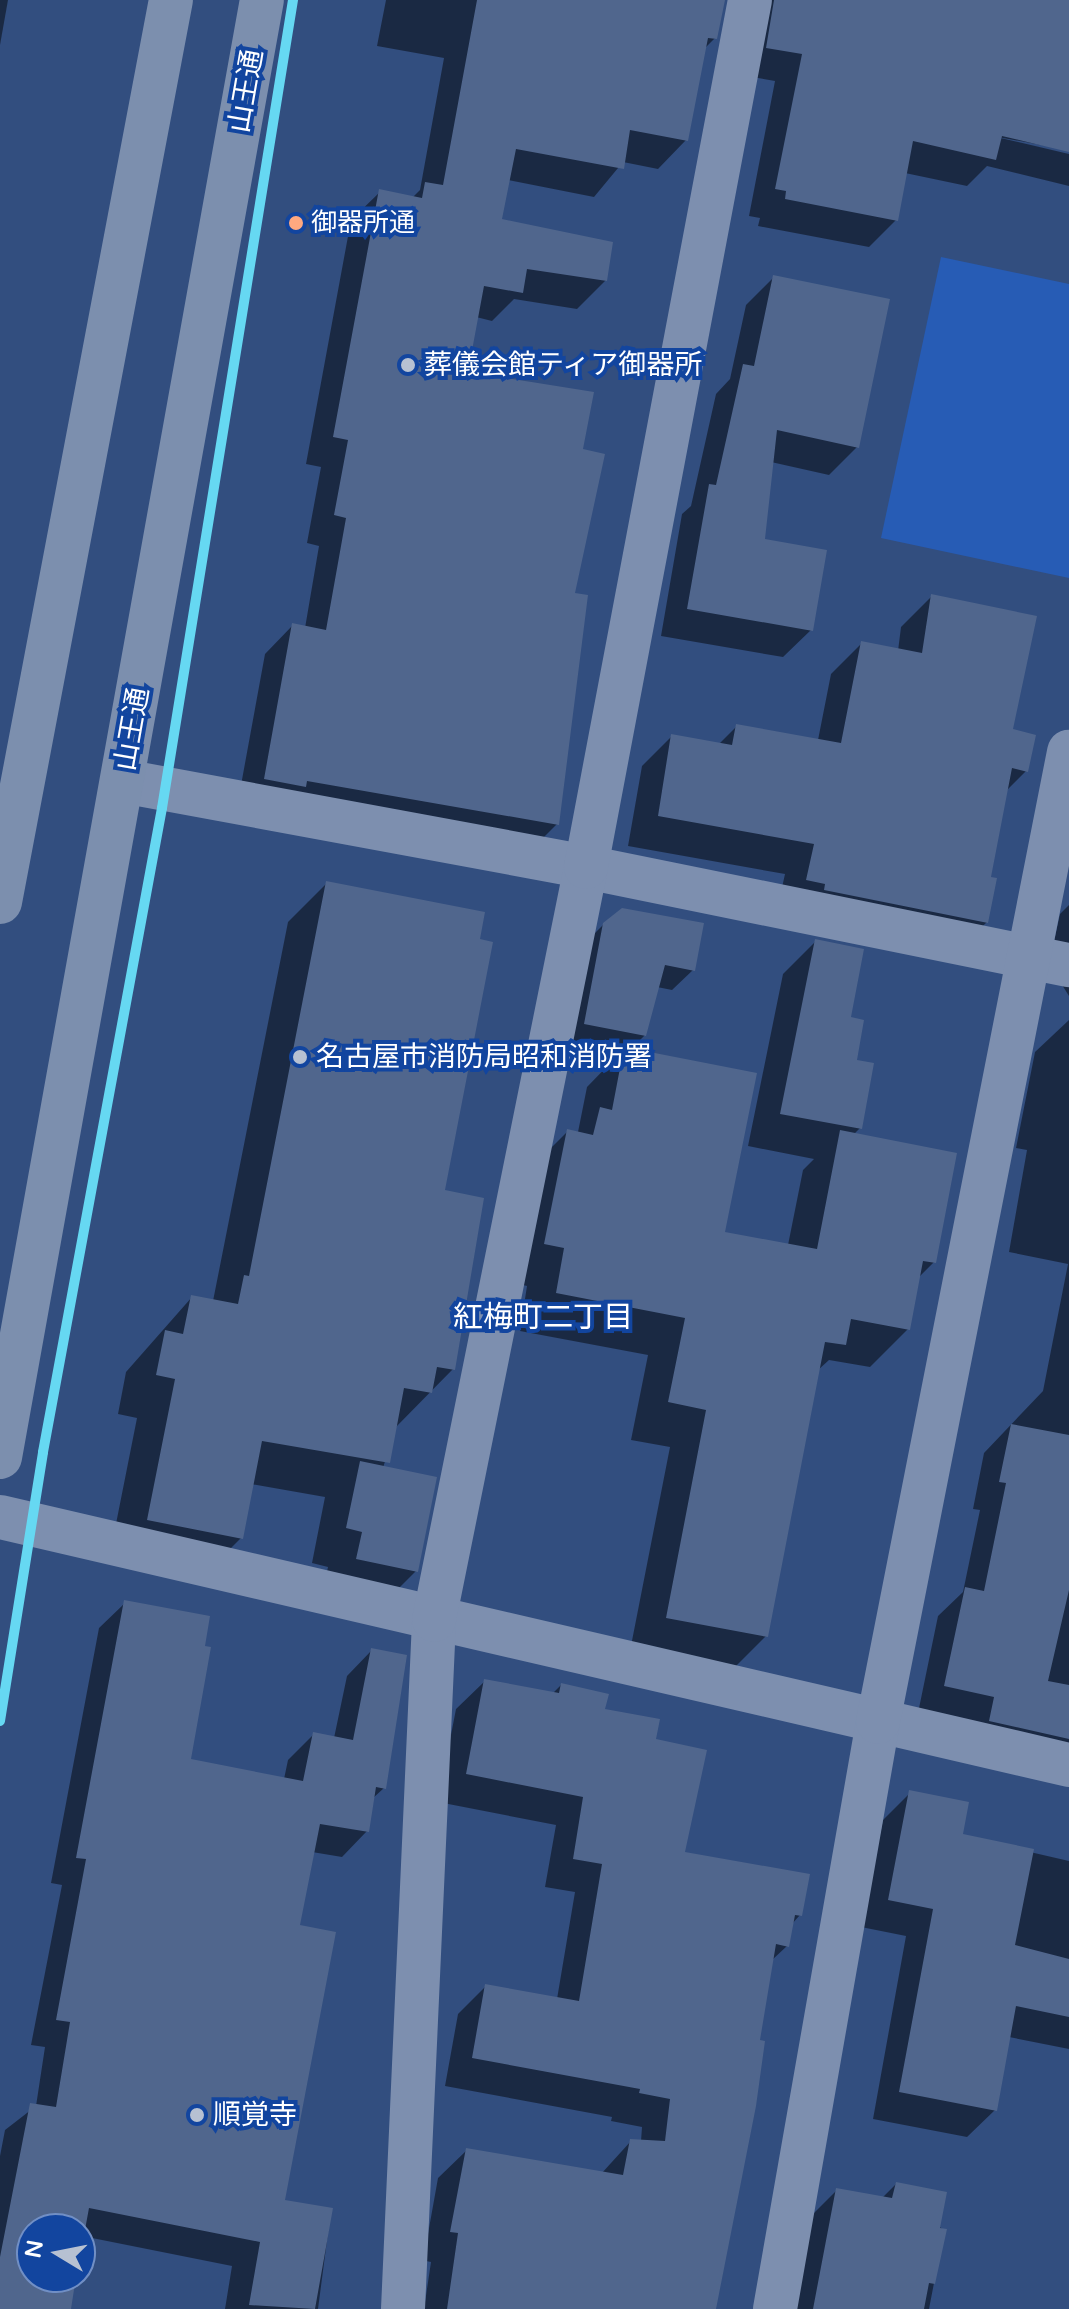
<!DOCTYPE html>
<meta charset="utf-8">
<style>
body{margin:0}
#map{position:relative;width:1069px;height:2309px;overflow:hidden;background:#324e7f;font-family:"Varela Round","Noto Sans JP",sans-serif}
div>[style]{position:absolute}
.green>*{inset:0;background:#275cb5}
.shadow>*{inset:0;background:#0007}
.building>*{inset:0;background:#50668d}
.street>*{height:44px;margin:-22px;padding:0 22px;transform-origin:22px;border-radius:22px;background:#7d8faf}
.primary>*{height:44px;margin:-22px;padding:0 22px;transform-origin:22px;border-radius:22px;background:#7c8fae}
.metro-1>*{height:10px;margin:-5px;padding:0 5px;transform-origin:5px;border-radius:5px;background:#66d8f2}
.dots>*{width:22px;height:22px;translate:-50% -50%;box-sizing:border-box;border:4px solid #12459f;border-radius:50%}
span{translate:-50% -50%;white-space:nowrap;text-align:center;line-height:1.15;-webkit-text-stroke:8px #12459f;paint-order:stroke}
.bus-label{font-size:26px;color:#fff}
.left{translate:0 -50%;text-align:left}
.street-label{font-size:28px;color:#fff}
.poi-label{font-size:28px;color:#fff}
.neighbourhood-label{font-size:30px;color:#fff}
.north{position:absolute;left:16px;top:2213px;width:80px;height:80px;box-sizing:border-box;background:#12459f;border:2px solid #718fc5;border-radius:50%;rotate:280deg;font-size:22px;font-weight:700;line-height:32px;text-align:center;color:#fff}
.north::after{content:'';display:block;margin:auto;width:28px;height:36px;background:#b7c1d2;clip-path:polygon(50% 0,100% 100%,50% 72%,0 100%)}
</style>
<div id="map">
<div class="green">
<div style="clip-path:polygon(941px 257px,1069px 284px,1069px 578px,881px 538px)"></div>
</div>
<div class="shadow">
<div style="clip-path:polygon(0 0,8px 0,0 45px)"></div>
<div style="clip-path:polygon(386px 0,723px 0,715px 38px,704px 49px,686px 140px,658px 169px,623px 162px,594px 197px,508px 180px,500px 221px,606px 280px,577px 309px,514px 299px,492px 321px,476px 317px,466px 374px,580px 451px,557px 824px,529px 852px,237px 807px,265px 654px,293px 625px,305px 628px,319px 546px,307px 543px,321px 467px,306px 464px,351px 220px,380px 192px,412px 198px,420px 190px,444px 58px,377px 46px)"></div>
<div style="clip-path:polygon(756px 0,1069px 1px,1069px 150px,992px 136px,1069px 154px,1069px 186px,987px 166px,967px 186px,905px 173px,896px 220px,869px 247px,758px 226px,760px 218px,749px 216px,775px 81px,740px 75px)"></div>
<div style="clip-path:polygon(774px 277px,857px 447px,829px 475px,771px 462px,763px 541px,811px 630px,783px 657px,661px 636px,682px 514px,691px 506px,716px 394px,730px 379px,746px 305px)"></div>
<div style="clip-path:polygon(932px 596px,1010px 731px,1026px 771px,1006px 791px,989px 879px,987px 922px,956px 952px,777px 910px,785px 874px,628px 846px,642px 766px,672px 736px,719px 744px,737px 726px,818px 740px,831px 674px,861px 644px,898px 651px,901px 627px)"></div>
<div style="clip-path:polygon(327px 883px,442px 1192px,453px 1369px,395px 1428px,383px 1468px,416px 1571px,381px 1606px,322px 1594px,328px 1567px,312px 1563px,325px 1497px,251px 1484px,241px 1538px,202px 1577px,109px 1559px,137px 1418px,118px 1414px,126px 1372px,192px 1297px,213px 1301px,288px 922px)"></div>
<div style="clip-path:polygon(1069px 905px,1069px 996px,1049px 964px,1060px 914px)"></div>
<div style="clip-path:polygon(604px 924px,693px 970px,672px 990px,657px 987px,645px 1035px,630px 1050px,723px 1233px,788px 1245px,803px 1170px,814px 1159px,748px 1146px,783px 974px,816px 941px,849px 1019px,860px 1128px,853px 1135px,934px 1262px,917px 1279px,908px 1329px,870px 1367px,829px 1360px,817px 1371px,766px 1636px,728px 1674px,629px 1656px,670px 1447px,631px 1440px,648px 1355px,520px 1331px,527px 1286px,508px 1281px,530px 1169px,568px 1131px,578px 1132px,587px 1087px,618px 1055px,564px 1044px,583px 945px)"></div>
<div style="clip-path:polygon(1069px 1020px,1069px 1771px,918px 1713px,938px 1616px,963px 1592px,980px 1510px,973px 1509px,984px 1453px,1043px 1391px,1068px 1264px,1009px 1252px,1027px 1150px,1016px 1148px,1035px 1052px)"></div>
<div style="clip-path:polygon(125px 1603px,189px 1761px,284px 1779px,288px 1760px,314px 1734px,334px 1738px,347px 1676px,372px 1650px,384px 1788px,372px 1799px,367px 1831px,342px 1857px,312px 1852px,297px 1926px,283px 2202px,331px 2210px,318px 2309px,225px 2309px,232px 2266px,82px 2236px,80px 2245px,80px 2229px,32px 2229px,32px 2277px,74px 2277px,69px 2309px,0 2309px,0 2156px,5px 2130px,36px 2106px,45px 2047px,31px 2045px,62px 1885px,51px 1883px,99px 1628px)"></div>
<div style="clip-path:polygon(485px 1681px,552px 1694px,561px 1685px,654px 1740px,683px 1854px,800px 1915px,791px 1925px,787px 1946px,771px 1961px,714px 2309px,424px 2309px,431px 2262px,426px 2261px,426px 2245px,438px 2178px,467px 2150px,601px 2174px,631px 2141px,641px 2141px,642px 2127px,611px 2121px,612px 2117px,445px 2086px,458px 2014px,486px 1986px,557px 1999px,575px 1892px,545px 1887px,556px 1825px,438px 1802px,456px 1709px)"></div>
<div style="clip-path:polygon(910px 1793px,961px 1836px,1069px 1861px,1069px 2049px,1009px 2037px,995px 2110px,967px 2137px,873px 2119px,906px 1936px,861px 1927px,883px 1820px)"></div>
<div style="clip-path:polygon(896px 2184px,944px 2231px,929px 2309px,788px 2309px,805px 2222px,837px 2190px,882px 2198px)"></div>
</div>
<div class="building">
<div style="clip-path:polygon(477px 0,725px 0,717px 39px,708px 38px,688px 141px,630px 130px,624px 169px,516px 149px,502px 219px,613px 242px,607px 281px,527px 269px,523px 293px,484px 286px,468px 372px,594px 392px,583px 449px,605px 454px,575px 593px,588px 595px,559px 825px,307px 781px,306px 787px,264px 779px,292px 623px,326px 630px,346px 518px,334px 515px,348px 440px,333px 437px,379px 189px,422px 198px,425px 182px,443px 185px)"></div>
<div style="clip-path:polygon(774px 0,1069px 0,1069px 152px,1002px 136px,996px 160px,913px 141px,898px 221px,785px 199px,786px 191px,775px 189px,802px 54px,766px 48px)"></div>
<div style="clip-path:polygon(773px 275px,890px 299px,859px 448px,777px 430px,765px 539px,827px 550px,813px 631px,687px 609px,709px 484px,716px 485px,743px 364px,754px 366px)"></div>
<div style="clip-path:polygon(931px 594px,1037px 616px,1013px 729px,1036px 735px,1028px 772px,1012px 768px,991px 877px,997px 878px,988px 923px,824px 890px,825px 884px,806px 880px,814px 844px,658px 816px,671px 734px,732px 745px,736px 724px,841px 743px,861px 641px,922px 653px)"></div>
<div style="clip-path:polygon(326px 881px,485px 912px,480px 939px,493px 942px,445px 1190px,484px 1198px,455px 1370px,437px 1367px,432px 1393px,404px 1388px,390px 1463px,262px 1441px,243px 1539px,147px 1520px,175px 1379px,156px 1375px,165px 1330px,183px 1334px,191px 1295px,238px 1304px,244px 1275px,249px 1276px)"></div>
<div style="clip-path:polygon(622px 908px,704px 923px,695px 971px,665px 965px,646px 1036px,584px 1024px,603px 923px)"></div>
<div style="clip-path:polygon(815px 939px,864px 949px,851px 1017px,864px 1020px,857px 1060px,874px 1063px,862px 1129px,780px 1114px)"></div>
<div style="clip-path:polygon(624px 1047px,757px 1073px,725px 1232px,817px 1249px,840px 1130px,957px 1153px,936px 1263px,923px 1261px,910px 1330px,851px 1319px,846px 1345px,825px 1342px,768px 1637px,666px 1618px,706px 1410px,668px 1402px,685px 1318px,556px 1293px,564px 1248px,544px 1244px,567px 1129px,593px 1135px,600px 1107px,612px 1110px)"></div>
<div style="clip-path:polygon(1011px 1424px,1069px 1435px,1069px 1590px,1048px 1681px,1069px 1685px,1069px 1739px,989px 1721px,994px 1697px,944px 1686px,965px 1587px,984px 1591px,1006px 1483px,999px 1482px)"></div>
<div style="clip-path:polygon(360px 1461px,437px 1477px,418px 1572px,356px 1559px,362px 1532px,346px 1528px)"></div>
<div style="clip-path:polygon(124px 1600px,210px 1616px,205px 1646px,211px 1647px,191px 1759px,303px 1781px,313px 1732px,353px 1740px,371px 1648px,407px 1655px,386px 1789px,376px 1787px,369px 1832px,320px 1824px,300px 1925px,336px 1932px,285px 2200px,333px 2208px,315px 2309px,249px 2305px,260px 2242px,89px 2208px,80px 2257px,80px 2229px,32px 2229px,32px 2277px,76px 2277px,71px 2309px,0 2309px,0 2257px,30px 2103px,56px 2107px,70px 2022px,56px 2020px,86px 1859px,76px 1858px)"></div>
<div style="clip-path:polygon(484px 1679px,559px 1693px,561px 1683px,609px 1694px,605px 1709px,660px 1719px,656px 1739px,707px 1750px,685px 1852px,810px 1874px,802px 1916px,795px 1915px,789px 1947px,776px 1944px,760px 2040px,765px 2041px,756px 2106px,716px 2309px,447px 2309px,458px 2233px,450px 2232px,466px 2148px,623px 2175px,630px 2139px,665px 2141px,670px 2099px,639px 2093px,640px 2089px,472px 2058px,485px 1984px,579px 2001px,602px 1864px,573px 1859px,583px 1797px,466px 1774px)"></div>
<div style="clip-path:polygon(909px 1790px,969px 1802px,963px 1834px,1034px 1849px,1015px 1945px,1069px 1959px,1069px 2017px,1016px 2006px,997px 2111px,899px 2092px,933px 1909px,888px 1900px)"></div>
<div style="clip-path:polygon(896px 2182px,947px 2192px,940px 2228px,947px 2229px,935px 2284px,929px 2283px,924px 2309px,813px 2309px,836px 2188px,892px 2198px)"></div>
</div>
<div class="street">
<div style="left:123px;top:781px;width:471px;rotate:10.5deg"></div>
<div style="left:586px;top:867px;width:493px;rotate:11.5deg"></div>
<div style="left:0;top:1517px;width:1097px;rotate:13.06deg"></div>
<div style="left:403px;top:2309px;width:690px;rotate:-87.42deg"></div>
<div style="left:434px;top:1620px;width:768px;rotate:-78.59deg"></div>
<div style="left:586px;top:867px;width:882px;rotate:-79.29deg"></div>
<div style="left:775px;top:2309px;width:596px;rotate:-80.05deg"></div>
<div style="left:878px;top:1722px;width:989px;rotate:-78.86deg"></div>
</div>
<div class="primary">
<div style="left:0;top:902px;width:918px;rotate:-79.27deg"></div>
<div style="left:0;top:1457px;width:1480px;rotate:-79.81deg"></div>
</div>
<div class="metro-1">
<div style="left:0;top:1721px;width:272px;rotate:-80.9deg"></div>
<div style="left:43px;top:1452px;width:655px;rotate:-79.53deg"></div>
<div style="left:162px;top:808px;width:819px;rotate:-80.79deg"></div>
</div>
<div class="dots">
<div style="left:296px;top:223px;background:#ffa980"></div>
<div style="left:408px;top:365px;background:#b7c1d2"></div>
<div style="left:300px;top:1057px;background:#b7c1d2"></div>
<div style="left:197px;top:2115px;background:#b7c1d2"></div>
</div>
<div class="bus-label">
<span class="left" style="left:311px;top:223px">御器所通</span>
</div>
<div class="street-label">
<span style="left:246px;top:91px;rotate:-80deg">山王通</span>
<span style="left:132px;top:729px;rotate:-80deg">山王通</span>
</div>
<div class="poi-label">
<span class="left" style="left:424px;top:365px">葬儀会館ティア御器所</span>
<span class="left" style="left:316px;top:1057px">名古屋市消防局昭和消防署</span>
<span class="left" style="left:213px;top:2115px">順覚寺</span>
</div>
<div class="neighbourhood-label">
<span style="left:543px;top:1318px">紅梅町二丁目</span>
</div>
<div class="north">N</div>
</div>
